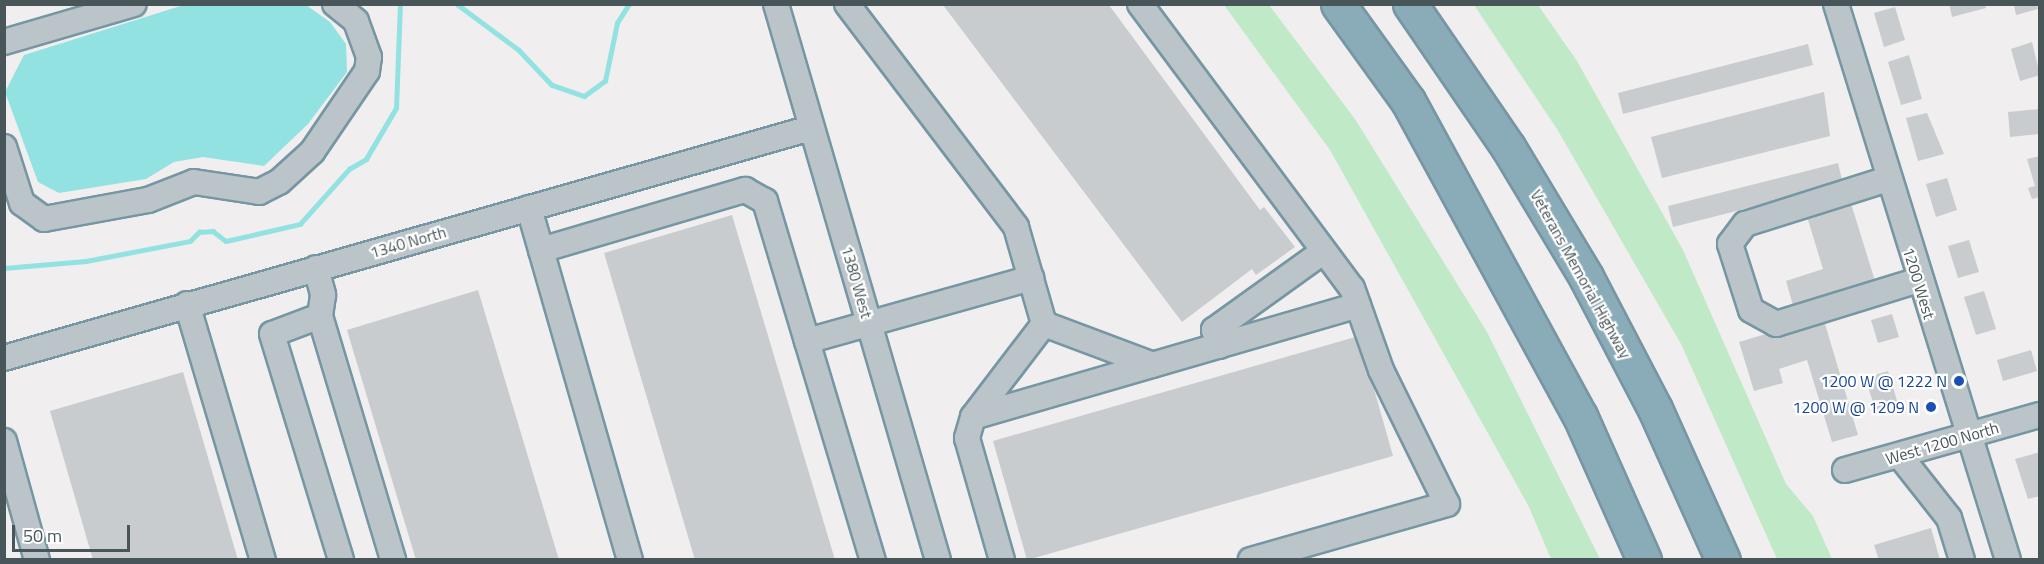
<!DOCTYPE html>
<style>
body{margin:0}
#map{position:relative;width:2044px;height:564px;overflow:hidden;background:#f0eeee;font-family:"Titillium Web",sans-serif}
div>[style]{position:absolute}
.green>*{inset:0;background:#c0eac7}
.water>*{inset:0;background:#92e2e1}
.stream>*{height:4.5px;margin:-2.25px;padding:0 2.25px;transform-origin:2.25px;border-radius:2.25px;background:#92e2e1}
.building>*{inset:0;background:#c8cccf}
.roads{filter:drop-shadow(2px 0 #7696a3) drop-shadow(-2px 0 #7696a3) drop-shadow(0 2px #7696a3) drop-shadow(0 -2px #7696a3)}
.minor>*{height:24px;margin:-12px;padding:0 12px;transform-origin:12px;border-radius:12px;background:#bbc5c9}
.highway>*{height:33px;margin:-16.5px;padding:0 16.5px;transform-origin:16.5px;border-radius:16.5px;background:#8aabb8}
.dots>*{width:16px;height:16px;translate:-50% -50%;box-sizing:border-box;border:3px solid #fff;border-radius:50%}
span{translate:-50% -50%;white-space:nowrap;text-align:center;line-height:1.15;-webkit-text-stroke:4.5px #fff;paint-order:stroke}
.street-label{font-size:16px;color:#485559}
.transit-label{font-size:16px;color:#164399}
.right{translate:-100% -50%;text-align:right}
.frame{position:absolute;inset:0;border:6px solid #485559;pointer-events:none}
.scale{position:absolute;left:12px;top:525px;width:118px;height:27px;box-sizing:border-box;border:3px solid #485559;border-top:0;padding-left:8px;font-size:18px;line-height:21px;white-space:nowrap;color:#485559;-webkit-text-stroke:4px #fff;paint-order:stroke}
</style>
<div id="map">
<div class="green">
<div style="clip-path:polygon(1224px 5px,1269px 5px,1355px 119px,1487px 332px,1600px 559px,1551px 559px,1529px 507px,1330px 150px)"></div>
<div style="clip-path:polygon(1474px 5px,1538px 5px,1577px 61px,1683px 250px,1786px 484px,1813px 516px,1832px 559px,1777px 559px,1681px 344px,1557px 129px)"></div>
</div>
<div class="water">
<div style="clip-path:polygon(187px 4px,306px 5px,330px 22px,346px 44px,347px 72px,308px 124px,264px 166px,203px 157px,174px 162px,146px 179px,59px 193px,38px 182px,5px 92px,24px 55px)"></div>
</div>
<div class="stream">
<div style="left:457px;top:4px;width:77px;rotate:36.6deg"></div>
<div style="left:519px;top:50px;width:48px;rotate:46.7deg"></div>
<div style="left:552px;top:85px;width:34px;rotate:19deg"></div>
<div style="left:584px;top:96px;width:26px;rotate:-36deg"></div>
<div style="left:605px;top:81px;width:59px;rotate:-78.3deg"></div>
<div style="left:617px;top:23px;width:22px;rotate:-58deg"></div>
<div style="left:4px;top:268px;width:82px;rotate:-4.9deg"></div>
<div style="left:86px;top:261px;width:106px;rotate:-10.9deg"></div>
<div style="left:190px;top:241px;width:13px;rotate:-45deg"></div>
<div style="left:199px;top:232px;width:14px;rotate:-4deg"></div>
<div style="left:213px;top:231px;width:16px;rotate:38deg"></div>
<div style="left:226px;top:241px;width:76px;rotate:-12.9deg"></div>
<div style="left:300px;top:224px;width:74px;rotate:-48.3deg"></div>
<div style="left:349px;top:169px;width:20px;rotate:-30deg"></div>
<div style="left:366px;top:159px;width:59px;rotate:-59.5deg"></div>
<div style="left:396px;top:108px;width:104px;rotate:-87.8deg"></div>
</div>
<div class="building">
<div style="clip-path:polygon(1949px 4px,1985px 4px,1986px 8px,1952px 17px)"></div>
<div style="clip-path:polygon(943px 5px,1109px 5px,1260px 210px,1264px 207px,1295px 247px,1256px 275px,1252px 269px,1182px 322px)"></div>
<div style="clip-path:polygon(2014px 5px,2037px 5px,2038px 9px,2016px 15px)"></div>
<div style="clip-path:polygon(1895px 7px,1905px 40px,1884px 47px,1874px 13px)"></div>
<div style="clip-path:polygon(2032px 42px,2040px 75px,2020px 81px,2011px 49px)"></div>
<div style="clip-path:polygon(1808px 44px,1813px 65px,1623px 114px,1618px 93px)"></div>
<div style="clip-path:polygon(1909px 55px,1922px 99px,1901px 105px,1888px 62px)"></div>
<div style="clip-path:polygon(1824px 92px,1830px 136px,1662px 178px,1651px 137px)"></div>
<div style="clip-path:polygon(2040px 109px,2040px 134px,2010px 137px,2008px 112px)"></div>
<div style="clip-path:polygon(1927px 113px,1944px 154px,1918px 161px,1906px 118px)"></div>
<div style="clip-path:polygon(2040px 156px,2040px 197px,2032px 199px,2028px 188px,2035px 186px,2027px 159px)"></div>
<div style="clip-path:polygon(1838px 163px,1843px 184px,1673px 227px,1668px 206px)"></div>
<div style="clip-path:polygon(1947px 178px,1957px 210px,1936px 217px,1926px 184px)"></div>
<div style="clip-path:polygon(1849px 197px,1876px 284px,1794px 309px,1786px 281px,1823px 269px,1805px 210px)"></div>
<div style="clip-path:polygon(732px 215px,835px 560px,695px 560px,604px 253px)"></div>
<div style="clip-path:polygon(1969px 240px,1979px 272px,1958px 278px,1948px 246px)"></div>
<div style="clip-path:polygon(478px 290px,559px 560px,416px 560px,347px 330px)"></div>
<div style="clip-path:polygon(1984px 291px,1996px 329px,1976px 335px,1964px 297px)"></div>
<div style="clip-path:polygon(1892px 314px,1899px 337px,1878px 343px,1871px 320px)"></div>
<div style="clip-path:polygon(1823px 317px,1858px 435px,1832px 442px,1807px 360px,1779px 369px,1783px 383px,1754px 391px,1739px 342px)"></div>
<div style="clip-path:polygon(1359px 336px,1393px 456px,1027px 560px,993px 441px)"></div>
<div style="clip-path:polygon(2031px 350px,2037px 371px,2003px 381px,1997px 360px)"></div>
<div style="clip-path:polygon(1888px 371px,1898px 404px,1876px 411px,1865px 378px)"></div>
<div style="clip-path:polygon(183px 372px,238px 560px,93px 560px,50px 411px)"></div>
<div style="clip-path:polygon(2040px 452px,2040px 496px,2028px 499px,2015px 459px)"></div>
<div style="clip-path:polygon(1931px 528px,1940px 560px,1879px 560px,1874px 545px)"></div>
</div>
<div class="roads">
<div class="minor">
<div style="left:776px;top:4px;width:579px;rotate:73.76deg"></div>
<div style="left:847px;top:4px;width:280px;rotate:52.8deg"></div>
<div style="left:1016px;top:227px;width:101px;rotate:73.9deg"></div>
<div style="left:1044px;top:324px;width:117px;rotate:127.4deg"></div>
<div style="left:973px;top:417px;width:22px;rotate:106deg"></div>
<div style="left:967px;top:438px;width:127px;rotate:74deg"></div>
<div style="left:1140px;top:4px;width:354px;rotate:53.3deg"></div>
<div style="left:1352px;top:288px;width:87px;rotate:70.5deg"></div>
<div style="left:1381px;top:370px;width:149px;rotate:63.8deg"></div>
<div style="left:1447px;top:504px;width:204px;rotate:164.1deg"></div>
<div style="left:1836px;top:4px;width:582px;rotate:72.81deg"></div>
<div style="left:4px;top:42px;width:135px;rotate:-16.3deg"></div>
<div style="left:4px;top:147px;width:59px;rotate:72.2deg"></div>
<div style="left:22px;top:203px;width:27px;rotate:36deg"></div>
<div style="left:44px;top:219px;width:106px;rotate:-10.4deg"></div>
<div style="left:148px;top:200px;width:49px;rotate:-21.4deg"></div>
<div style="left:194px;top:182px;width:66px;rotate:8.7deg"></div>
<div style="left:259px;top:192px;width:22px;rotate:-27deg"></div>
<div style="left:279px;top:182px;width:45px;rotate:-42.3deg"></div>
<div style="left:312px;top:152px;width:98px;rotate:-55.8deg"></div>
<div style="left:367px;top:71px;width:14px;rotate:-82deg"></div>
<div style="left:369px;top:57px;width:38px;rotate:-110deg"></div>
<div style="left:356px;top:21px;width:27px;rotate:-141deg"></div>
<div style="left:1888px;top:179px;width:150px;rotate:162.5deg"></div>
<div style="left:1745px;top:224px;width:25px;rotate:127deg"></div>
<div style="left:1730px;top:244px;width:69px;rotate:72.3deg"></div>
<div style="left:1751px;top:310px;width:29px;rotate:29deg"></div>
<div style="left:1776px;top:324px;width:150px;rotate:-17.1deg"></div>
<div style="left:529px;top:208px;width:366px;rotate:74deg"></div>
<div style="left:541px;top:250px;width:213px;rotate:-16.4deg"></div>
<div style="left:745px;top:190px;width:23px;rotate:29deg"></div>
<div style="left:765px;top:201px;width:375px;rotate:73.3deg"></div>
<div style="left:316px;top:268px;width:28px;rotate:75deg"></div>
<div style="left:323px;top:295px;width:21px;rotate:98deg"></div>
<div style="left:320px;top:316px;width:51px;rotate:159.4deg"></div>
<div style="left:272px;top:334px;width:236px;rotate:73deg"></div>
<div style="left:187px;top:304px;width:267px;rotate:73.5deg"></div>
<div style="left:320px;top:316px;width:255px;rotate:73.3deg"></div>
<div style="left:1044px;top:324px;width:116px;rotate:20.6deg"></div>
<div style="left:807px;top:341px;width:233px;rotate:-15.7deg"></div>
<div style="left:1219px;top:346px;width:17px;rotate:-107deg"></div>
<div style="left:1214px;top:330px;width:135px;rotate:-35.7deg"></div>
<div style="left:4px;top:358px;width:839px;rotate:-15.91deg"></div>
<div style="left:973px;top:417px;width:401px;rotate:-16.2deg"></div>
<div style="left:4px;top:441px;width:123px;rotate:74.5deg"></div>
<div style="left:1900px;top:456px;width:79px;rotate:51.7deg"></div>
<div style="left:1949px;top:518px;width:44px;rotate:72.8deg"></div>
<div style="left:1845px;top:470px;width:203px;rotate:-15.8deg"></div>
</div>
<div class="highway">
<div style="left:1338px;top:4px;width:120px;rotate:54.2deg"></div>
<div style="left:1408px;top:101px;width:359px;rotate:61.4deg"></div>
<div style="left:1580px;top:416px;width:158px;rotate:66deg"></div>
<div style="left:1410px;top:4px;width:173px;rotate:55.6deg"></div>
<div style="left:1508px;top:147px;width:152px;rotate:59deg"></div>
<div style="left:1586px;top:277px;width:149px;rotate:62.4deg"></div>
<div style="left:1655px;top:409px;width:166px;rotate:65.8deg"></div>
</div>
</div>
<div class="dots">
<div style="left:1959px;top:381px;background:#1a4fb4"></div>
<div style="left:1931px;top:407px;background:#1a4fb4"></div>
</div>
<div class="street-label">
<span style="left:408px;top:242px;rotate:-16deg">1340 North</span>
<span style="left:1581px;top:274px;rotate:61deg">Veterans Memorial Highway</span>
<span style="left:857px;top:282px;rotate:74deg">1380 West</span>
<span style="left:1919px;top:283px;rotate:73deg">1200 West</span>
<span style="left:1942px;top:443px;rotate:-16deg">West 1200 North</span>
</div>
<div class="transit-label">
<span class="right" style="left:1947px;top:381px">1200 W @ 1222 N</span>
<span class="right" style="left:1919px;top:407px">1200 W @ 1209 N</span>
</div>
<div class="frame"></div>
<div class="scale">50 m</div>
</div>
